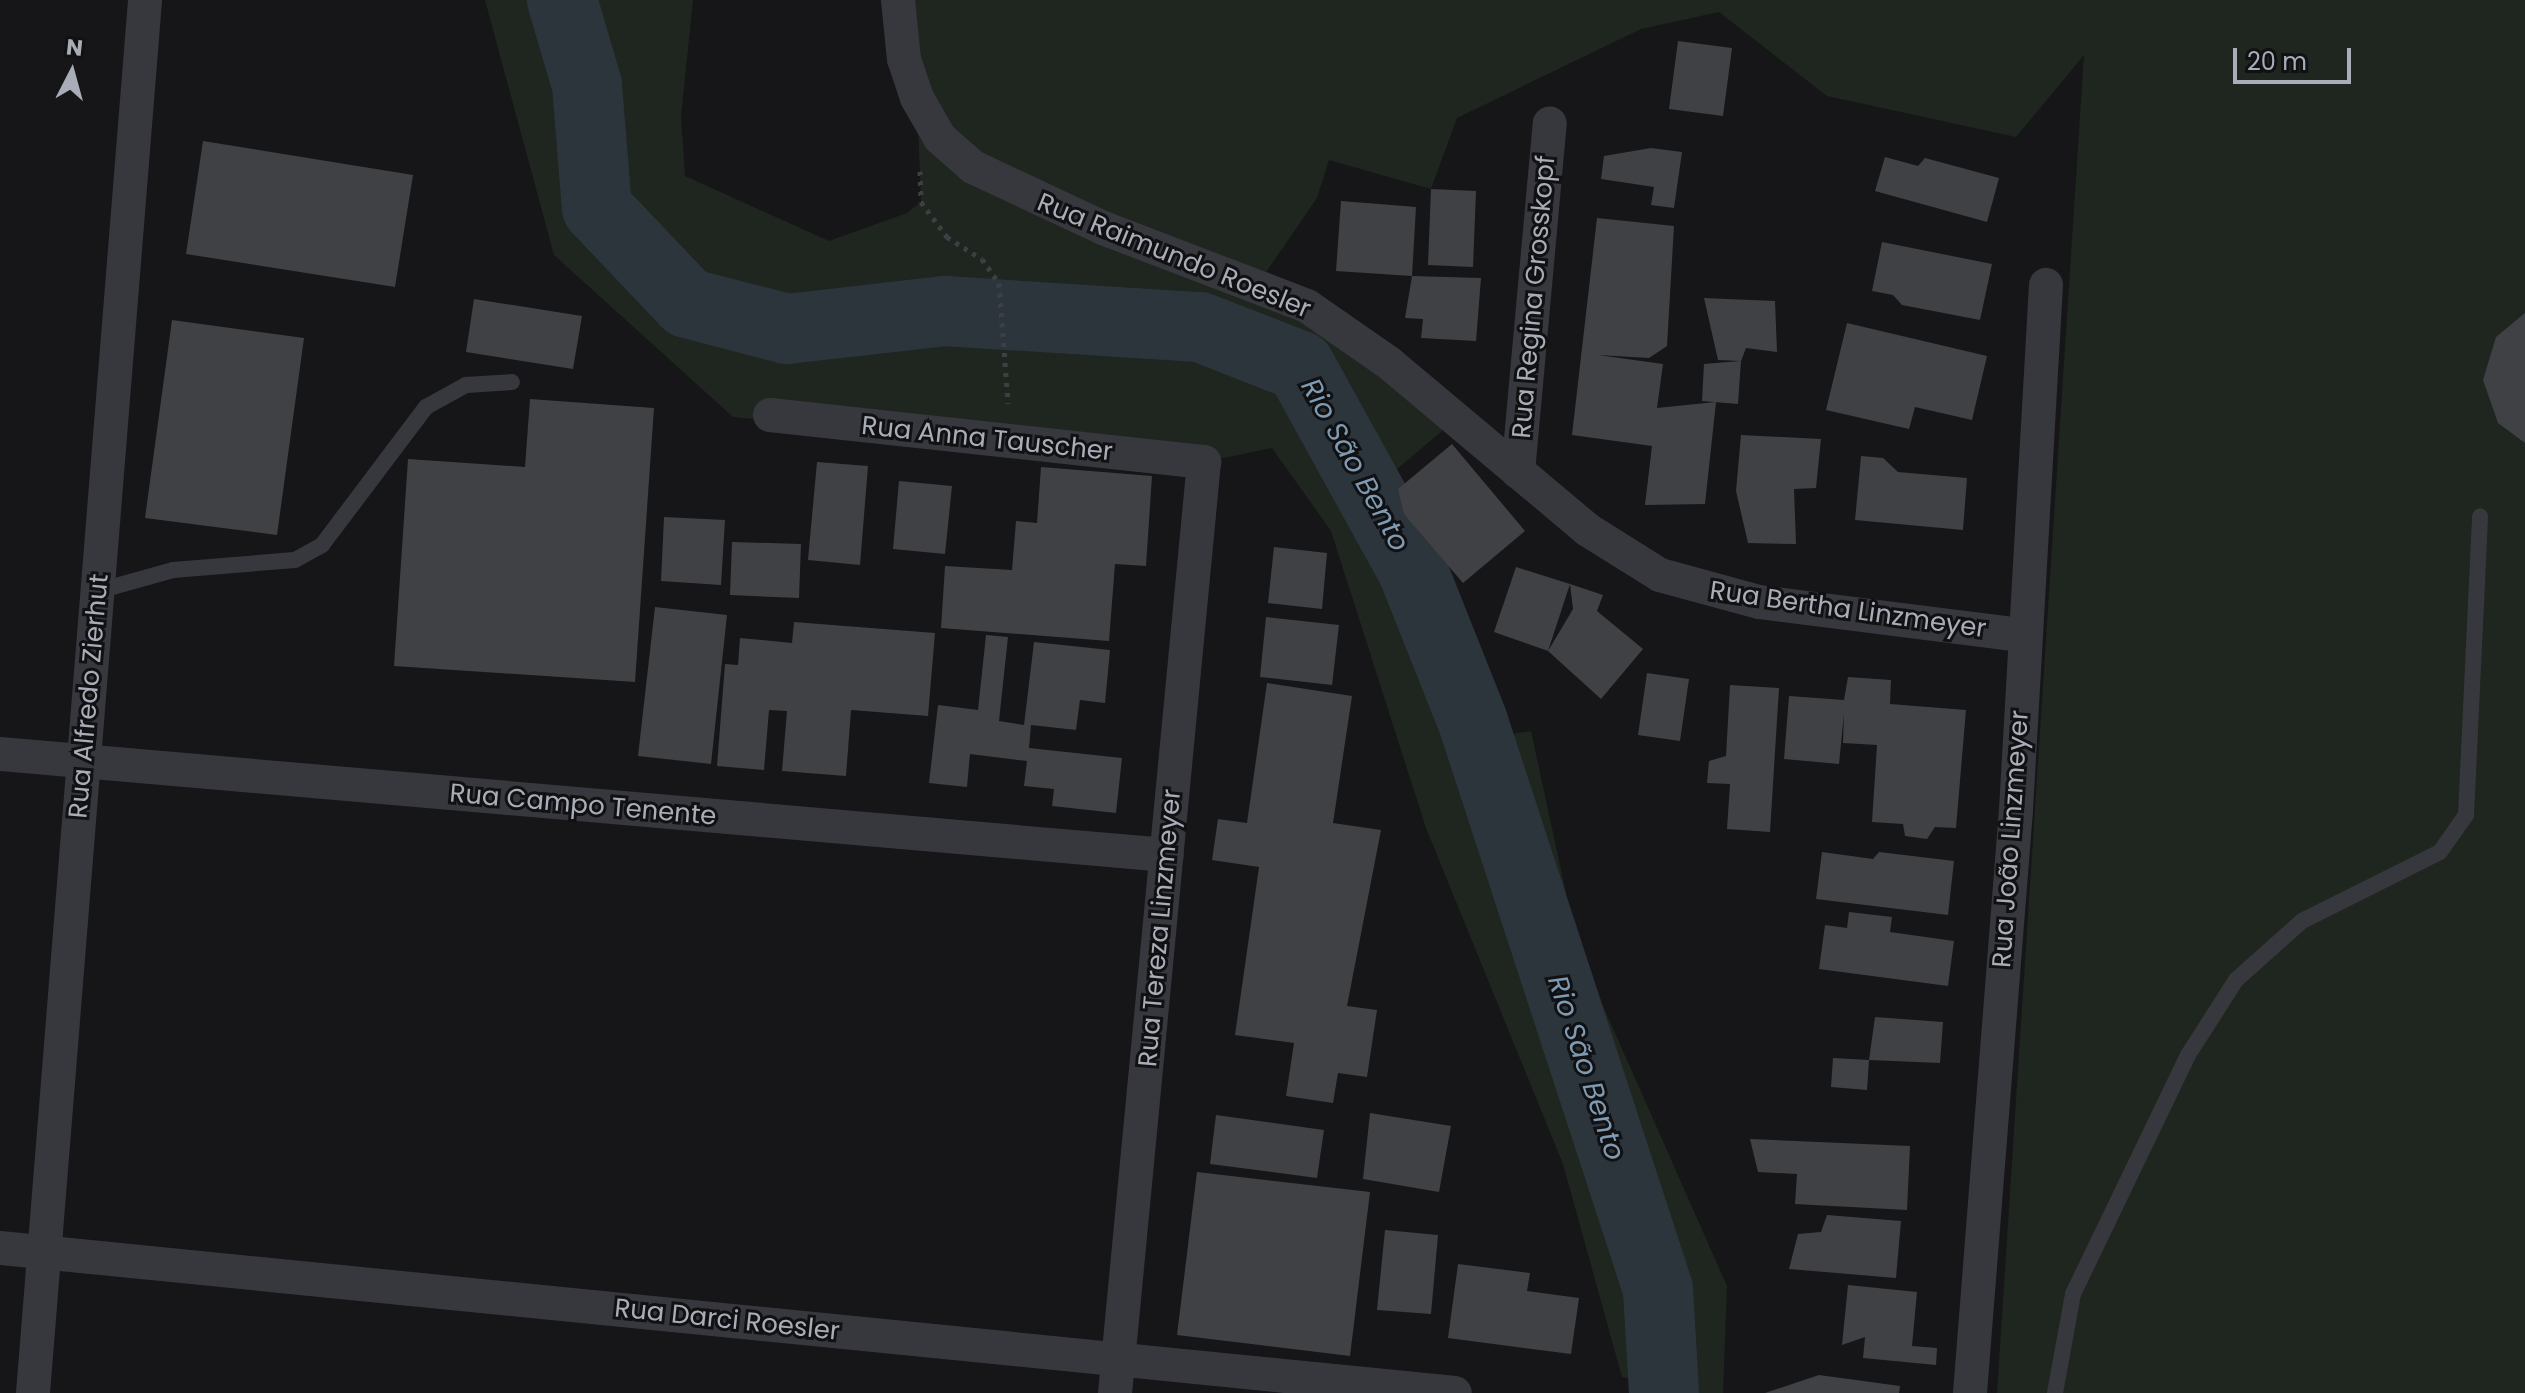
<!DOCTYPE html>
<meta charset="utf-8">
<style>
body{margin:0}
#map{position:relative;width:2525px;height:1393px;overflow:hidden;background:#161618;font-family:Poppins,sans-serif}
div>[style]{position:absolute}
.green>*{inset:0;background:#1e261f}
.river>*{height:70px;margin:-35px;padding:0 35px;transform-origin:35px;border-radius:35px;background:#2c353c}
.building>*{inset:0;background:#404145}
.path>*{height:5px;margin-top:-2.5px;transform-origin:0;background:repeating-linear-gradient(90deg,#3d3f44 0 4px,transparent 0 10px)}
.lane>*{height:16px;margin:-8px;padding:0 8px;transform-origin:8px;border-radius:8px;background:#37383d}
.street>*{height:34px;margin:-17px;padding:0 17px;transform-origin:17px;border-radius:17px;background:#37383d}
span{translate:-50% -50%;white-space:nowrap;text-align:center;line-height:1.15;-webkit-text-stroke:6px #111113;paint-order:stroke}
.street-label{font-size:26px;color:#a8adb8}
.water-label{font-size:28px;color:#7f9bb3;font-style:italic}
.north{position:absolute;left:32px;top:32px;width:80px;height:80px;-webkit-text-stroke:6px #111113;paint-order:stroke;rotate:6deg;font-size:22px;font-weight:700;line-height:32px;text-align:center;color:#a8adb8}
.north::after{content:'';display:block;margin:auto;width:28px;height:36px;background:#a8adb8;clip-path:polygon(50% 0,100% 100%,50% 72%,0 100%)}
.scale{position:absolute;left:2233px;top:48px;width:118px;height:36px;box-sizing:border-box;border:4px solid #a8adb8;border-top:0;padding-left:10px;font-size:24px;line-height:28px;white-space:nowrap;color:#a8adb8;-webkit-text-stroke:6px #111113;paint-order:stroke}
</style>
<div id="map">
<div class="green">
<div style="clip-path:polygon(485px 0,693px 0,681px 117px,685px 176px,829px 241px,907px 213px,921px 202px,917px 98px,898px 0,2525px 0,2525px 1393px,1997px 1393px,2084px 55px,2016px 137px,1827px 96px,1719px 12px,1641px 29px,1457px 118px,1431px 189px,1329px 160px,1317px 198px,1258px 284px,1456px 419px,1370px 492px,1413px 571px,1479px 740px,1531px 731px,1569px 907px,1603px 1006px,1727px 1286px,1723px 1393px,1664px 1393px,1663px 1386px,1622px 1377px,1563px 1164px,1426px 828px,1331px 531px,1272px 448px,1204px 462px,733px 417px,554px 255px)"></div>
</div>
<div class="river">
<div style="left:562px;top:0;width:89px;rotate:73.6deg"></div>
<div style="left:587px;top:85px;width:123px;rotate:85.4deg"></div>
<div style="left:597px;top:208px;width:131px;rotate:46.5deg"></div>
<div style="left:687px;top:303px;width:103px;rotate:14.6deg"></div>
<div style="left:787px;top:329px;width:158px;rotate:-6.5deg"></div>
<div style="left:944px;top:311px;width:256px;rotate:3.6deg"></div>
<div style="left:1200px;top:327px;width:107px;rotate:21.3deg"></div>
<div style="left:1300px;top:366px;width:234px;rotate:61.1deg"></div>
<div style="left:1413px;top:571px;width:162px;rotate:68.3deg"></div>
<div style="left:1473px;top:722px;width:596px;rotate:71.93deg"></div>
<div style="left:1658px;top:1289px;width:104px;rotate:86.7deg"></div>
</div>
<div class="building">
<div style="clip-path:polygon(1678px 41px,1732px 48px,1723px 116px,1669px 109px)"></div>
<div style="clip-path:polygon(203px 141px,413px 175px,395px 287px,186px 254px)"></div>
<div style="clip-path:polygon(1651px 148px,1682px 152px,1674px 208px,1651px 205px,1654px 187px,1601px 179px,1604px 156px)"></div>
<div style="clip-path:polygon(1885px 157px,1918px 166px,1925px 158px,1999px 178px,1987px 222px,1875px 191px)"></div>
<div style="clip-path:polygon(1431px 189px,1476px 191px,1473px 267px,1428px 265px)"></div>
<div style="clip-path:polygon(1341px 201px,1416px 207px,1412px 276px,1481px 278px,1476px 341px,1421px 338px,1423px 319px,1405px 318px,1412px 276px,1336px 271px)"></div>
<div style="clip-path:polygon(1597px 218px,1674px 226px,1667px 346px,1649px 358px,1598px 355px,1663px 364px,1657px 408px,1716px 402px,1705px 504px,1645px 505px,1652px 446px,1572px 435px)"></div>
<div style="clip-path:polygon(1882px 242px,1992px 264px,1980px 320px,1902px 305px,1893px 295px,1872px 291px)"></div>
<div style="clip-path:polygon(1704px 298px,1775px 301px,1777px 352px,1746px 348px,1741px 361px,1718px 360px)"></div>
<div style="clip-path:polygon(474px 299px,582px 316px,573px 369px,466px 352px)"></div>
<div style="clip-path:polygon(2525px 313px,2525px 443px,2498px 423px,2483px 380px,2496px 337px)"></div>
<div style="clip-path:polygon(172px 320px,304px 338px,277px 535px,145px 518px)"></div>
<div style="clip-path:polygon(1847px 323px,1987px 356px,1972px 420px,1915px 407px,1909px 429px,1826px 410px)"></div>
<div style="clip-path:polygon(1741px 361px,1738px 404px,1702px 401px,1704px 364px)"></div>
<div style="clip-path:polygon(530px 399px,654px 408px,635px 682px,394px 666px,408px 459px,525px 467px)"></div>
<div style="clip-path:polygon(1741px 435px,1821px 439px,1816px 488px,1794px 489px,1796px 544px,1748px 543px,1736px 491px)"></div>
<div style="clip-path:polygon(1452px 444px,1525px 531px,1463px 583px,1404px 514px,1398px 489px)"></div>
<div style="clip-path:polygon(1861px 456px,1883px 458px,1898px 472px,1967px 478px,1963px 530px,1855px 520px)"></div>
<div style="clip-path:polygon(817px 462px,868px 466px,860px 565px,808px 560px)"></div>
<div style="clip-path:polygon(1041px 467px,1152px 476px,1146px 566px,1115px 564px,1109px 641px,941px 628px,945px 566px,1012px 570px,1016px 521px,1037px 523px)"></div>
<div style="clip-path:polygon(899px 481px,952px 486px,945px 554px,893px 549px)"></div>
<div style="clip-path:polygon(664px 517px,725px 520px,721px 585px,661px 581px)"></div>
<div style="clip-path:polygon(732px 542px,801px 544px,799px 598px,730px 595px)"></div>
<div style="clip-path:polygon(1274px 547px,1327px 553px,1322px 609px,1268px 603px)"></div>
<div style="clip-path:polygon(1516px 567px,1570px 584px,1548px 651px,1494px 632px)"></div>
<div style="clip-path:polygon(1570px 584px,1603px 595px,1597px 611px,1643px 649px,1601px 699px,1548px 651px,1573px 609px)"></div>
<div style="clip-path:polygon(655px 607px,727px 615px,711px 764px,638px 756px)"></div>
<div style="clip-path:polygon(1266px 617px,1339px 625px,1332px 685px,1260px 677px)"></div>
<div style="clip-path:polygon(794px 622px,935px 633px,928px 716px,851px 710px,846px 776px,782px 771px,787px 711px,769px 710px,764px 770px,717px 766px,725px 664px,738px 665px,740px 638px,792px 643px)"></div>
<div style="clip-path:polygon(986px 635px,1008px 637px,999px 721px,1024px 725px,1034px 642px,1110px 650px,1105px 703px,1080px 700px,1076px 730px,1031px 725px,1029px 748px,1122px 758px,1116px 813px,1052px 806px,1054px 789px,1024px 786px,1027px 761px,970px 754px,967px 787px,929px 783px,938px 705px,978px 710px)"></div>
<div style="clip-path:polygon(1647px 673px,1689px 679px,1680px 741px,1638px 735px)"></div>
<div style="clip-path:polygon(1848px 677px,1891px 680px,1890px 704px,1966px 710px,1956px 828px,1935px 827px,1927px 839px,1905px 836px,1903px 824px,1872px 822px,1877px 745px,1843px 743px,1844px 713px,1839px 764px,1784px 759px,1789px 696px,1844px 700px)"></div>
<div style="clip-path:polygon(1267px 683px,1352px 696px,1333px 823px,1381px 830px,1347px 1006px,1377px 1010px,1367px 1077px,1338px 1073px,1333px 1103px,1286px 1096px,1294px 1043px,1235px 1035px,1259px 867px,1212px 860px,1218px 819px,1247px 823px)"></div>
<div style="clip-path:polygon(1730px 685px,1779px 688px,1770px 832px,1727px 829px,1730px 784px,1707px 783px,1709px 761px,1726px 756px)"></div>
<div style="clip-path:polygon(1822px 852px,1873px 859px,1879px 852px,1954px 861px,1948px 915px,1816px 899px)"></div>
<div style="clip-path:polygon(1849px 912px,1892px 917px,1890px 932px,1954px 941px,1948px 986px,1819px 969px,1825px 925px,1847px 928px)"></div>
<div style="clip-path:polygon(1875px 1017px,1943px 1022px,1940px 1063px,1869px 1060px)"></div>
<div style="clip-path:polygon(1833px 1058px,1869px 1060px,1867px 1090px,1831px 1087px)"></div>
<div style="clip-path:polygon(1370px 1113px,1451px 1126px,1439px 1192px,1363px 1179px)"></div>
<div style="clip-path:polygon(1216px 1115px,1324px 1130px,1317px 1178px,1210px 1164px)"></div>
<div style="clip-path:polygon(1750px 1139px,1910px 1146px,1907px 1210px,1795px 1204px,1797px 1174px,1758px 1172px)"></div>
<div style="clip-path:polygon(1197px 1172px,1370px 1192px,1350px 1356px,1177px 1335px)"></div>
<div style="clip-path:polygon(1827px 1215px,1901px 1221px,1896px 1278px,1789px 1269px,1798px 1234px,1821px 1232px)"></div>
<div style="clip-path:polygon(1385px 1230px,1438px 1235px,1431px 1314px,1377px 1310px)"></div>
<div style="clip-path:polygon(1458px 1264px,1530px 1273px,1527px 1291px,1579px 1298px,1571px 1354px,1448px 1338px)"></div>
<div style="clip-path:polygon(1848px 1285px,1917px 1292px,1912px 1346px,1937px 1348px,1936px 1365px,1863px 1358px,1865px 1337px,1842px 1345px)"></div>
<div style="clip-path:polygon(1819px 1375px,1900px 1386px,1899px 1393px,1765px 1393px)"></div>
</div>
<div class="path">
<div style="left:920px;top:171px;width:31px;rotate:88deg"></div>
<div style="left:921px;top:202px;width:44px;rotate:53.4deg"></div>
<div style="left:947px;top:237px;width:41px;rotate:32.2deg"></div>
<div style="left:982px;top:259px;width:29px;rotate:55deg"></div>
<div style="left:999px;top:283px;width:121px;rotate:85.7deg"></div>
</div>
<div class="lane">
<div style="left:98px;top:591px;width:78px;rotate:-15.6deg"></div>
<div style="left:173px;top:570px;width:122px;rotate:-4.7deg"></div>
<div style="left:295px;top:560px;width:31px;rotate:-29deg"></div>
<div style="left:322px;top:545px;width:173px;rotate:-53deg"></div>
<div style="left:426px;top:407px;width:46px;rotate:-28.8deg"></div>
<div style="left:466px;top:385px;width:46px;rotate:-3.7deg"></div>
<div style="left:2055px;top:1393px;width:101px;rotate:-79.7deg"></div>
<div style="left:2073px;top:1294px;width:265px;rotate:-64.3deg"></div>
<div style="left:2188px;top:1055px;width:89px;rotate:-57.4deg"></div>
<div style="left:2236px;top:980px;width:89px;rotate:-41.8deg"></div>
<div style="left:2302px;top:921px;width:154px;rotate:-26.6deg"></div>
<div style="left:2440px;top:852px;width:45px;rotate:-54.9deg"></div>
<div style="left:2466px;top:815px;width:299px;rotate:-87.3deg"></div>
</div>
<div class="street">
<div style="left:898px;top:0;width:59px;rotate:84.2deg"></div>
<div style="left:904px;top:59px;width:41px;rotate:71.6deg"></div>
<div style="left:917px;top:98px;width:46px;rotate:60.1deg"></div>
<div style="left:940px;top:138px;width:44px;rotate:41.3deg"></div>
<div style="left:973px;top:167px;width:144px;rotate:25.1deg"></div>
<div style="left:1103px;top:228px;width:218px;rotate:20.9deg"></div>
<div style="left:1307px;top:306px;width:100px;rotate:34.8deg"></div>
<div style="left:1389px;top:363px;width:260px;rotate:40deg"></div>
<div style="left:1588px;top:530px;width:85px;rotate:32deg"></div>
<div style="left:1660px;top:575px;width:103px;rotate:15.3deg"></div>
<div style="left:1759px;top:602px;width:265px;rotate:7.2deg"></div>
<div style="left:770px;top:415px;width:437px;rotate:6.2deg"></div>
<div style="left:1204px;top:462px;width:935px;rotate:95.46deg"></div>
<div style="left:1518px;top:472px;width:350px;rotate:-84.8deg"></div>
<div style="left:0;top:754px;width:1171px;rotate:4.95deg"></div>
<div style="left:0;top:1248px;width:1462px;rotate:5.69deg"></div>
<div style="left:33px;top:1393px;width:1397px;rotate:-85.4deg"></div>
<div style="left:1970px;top:1393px;width:585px;rotate:-85.49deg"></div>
<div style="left:2016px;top:810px;width:526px;rotate:-86.73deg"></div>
</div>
<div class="street-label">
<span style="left:1174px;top:256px;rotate:22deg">Rua Raimundo Roesler</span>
<span style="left:1534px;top:297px;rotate:-85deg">Rua Regina Grosskopf</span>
<span style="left:987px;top:439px;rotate:6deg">Rua Anna Tauscher</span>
<span style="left:1848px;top:610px;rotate:8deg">Rua Bertha Linzmeyer</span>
<span style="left:89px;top:696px;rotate:-85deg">Rua Alfredo Zierhut</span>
<span style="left:583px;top:805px;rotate:5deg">Rua Campo Tenente</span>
<span style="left:2011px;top:839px;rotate:-86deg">Rua João Linzmeyer</span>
<span style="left:1160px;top:928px;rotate:-85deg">Rua Tereza Linzmeyer</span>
<span style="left:727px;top:1320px;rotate:6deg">Rua Darci Roesler</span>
</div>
<div class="water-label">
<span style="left:1355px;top:465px;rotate:61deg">Rio São Bento</span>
<span style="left:1586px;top:1068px;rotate:72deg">Rio São Bento</span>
</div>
<div class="north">N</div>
<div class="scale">20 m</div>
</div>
